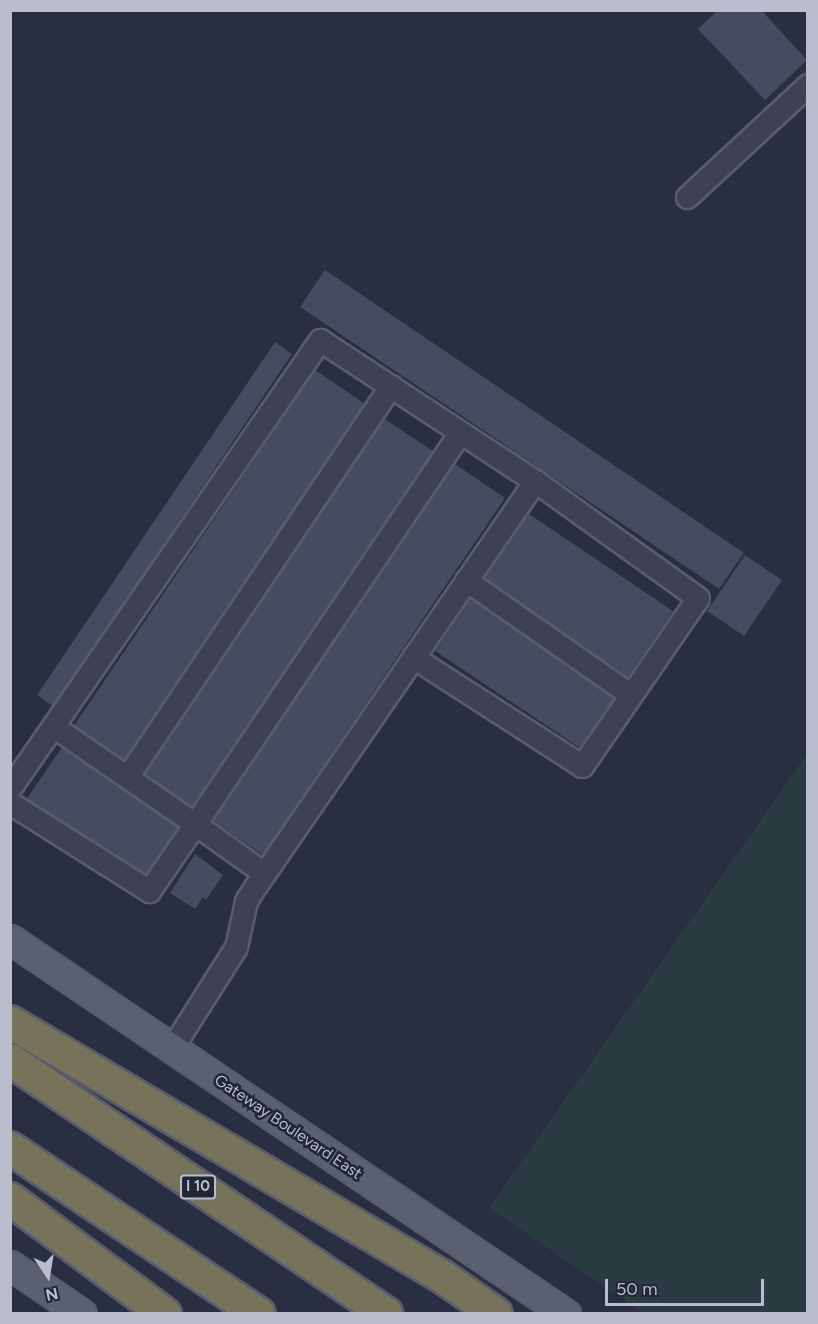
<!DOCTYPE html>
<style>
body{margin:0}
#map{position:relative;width:818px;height:1324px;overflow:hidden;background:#292e41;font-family:Figtree,sans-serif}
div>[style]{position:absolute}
.green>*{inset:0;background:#2b3b42}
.building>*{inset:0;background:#454b61}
.roads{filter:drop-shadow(2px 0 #585c6c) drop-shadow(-2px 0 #585c6c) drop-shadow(0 2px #585c6c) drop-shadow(0 -2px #585c6c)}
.minor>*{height:21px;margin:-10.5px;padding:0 10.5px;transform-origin:10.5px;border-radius:10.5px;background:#3d4151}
.major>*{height:27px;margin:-13.5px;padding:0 13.5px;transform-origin:13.5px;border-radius:13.5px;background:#5b6071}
.highway>*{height:32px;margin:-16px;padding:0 16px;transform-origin:16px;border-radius:16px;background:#77725a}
span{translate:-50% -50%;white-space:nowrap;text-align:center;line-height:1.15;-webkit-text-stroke:5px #212637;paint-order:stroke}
.shield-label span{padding:2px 4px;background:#212637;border:2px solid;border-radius:4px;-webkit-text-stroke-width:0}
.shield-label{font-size:15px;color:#babdcb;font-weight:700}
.street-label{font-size:16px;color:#babdcb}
.frame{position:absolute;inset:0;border:12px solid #babdcb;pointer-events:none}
.north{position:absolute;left:18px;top:1246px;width:60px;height:60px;-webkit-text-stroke:4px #212637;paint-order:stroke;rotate:168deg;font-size:16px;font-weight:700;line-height:24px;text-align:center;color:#babdcb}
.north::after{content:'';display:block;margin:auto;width:21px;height:27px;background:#babdcb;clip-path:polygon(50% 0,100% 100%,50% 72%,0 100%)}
.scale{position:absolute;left:605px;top:1279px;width:159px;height:27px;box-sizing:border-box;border:3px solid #babdcb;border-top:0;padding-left:8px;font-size:18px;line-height:21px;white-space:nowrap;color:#babdcb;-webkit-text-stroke:4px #212637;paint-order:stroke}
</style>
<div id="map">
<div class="green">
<div style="clip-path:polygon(807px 754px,807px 1313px,643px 1313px,489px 1208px)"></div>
</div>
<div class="building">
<div style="clip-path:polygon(718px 10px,761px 10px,807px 60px,765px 100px,698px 29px)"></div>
<div style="clip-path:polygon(325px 270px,744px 553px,719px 589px,300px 307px)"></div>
<div style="clip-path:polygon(275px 342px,292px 354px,54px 707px,37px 695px)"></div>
<div style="clip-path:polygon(315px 370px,368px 406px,126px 763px,73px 727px)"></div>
<div style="clip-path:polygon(383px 418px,436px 453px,194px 810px,141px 774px)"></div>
<div style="clip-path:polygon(452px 462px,505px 498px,263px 855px,210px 819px)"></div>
<div style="clip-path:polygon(529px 514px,673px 611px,626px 680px,481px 583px)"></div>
<div style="clip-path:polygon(745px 555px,782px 580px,744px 636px,707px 611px)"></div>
<div style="clip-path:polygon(472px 597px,616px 695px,580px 748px,435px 651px)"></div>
<div style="clip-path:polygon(62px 747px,182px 828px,146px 881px,26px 800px)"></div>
<div style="clip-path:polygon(195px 854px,223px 875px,206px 900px,203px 897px,195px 909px,170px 893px)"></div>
</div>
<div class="roads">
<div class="minor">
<div style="left:687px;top:197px;width:165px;rotate:-42.8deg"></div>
<div style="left:466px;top:580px;width:201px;rotate:34.9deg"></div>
<div style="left:413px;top:657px;width:201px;rotate:32.8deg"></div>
<div style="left:582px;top:766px;width:204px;rotate:-55.4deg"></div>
<div style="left:698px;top:598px;width:201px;rotate:-144.3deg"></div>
<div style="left:53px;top:726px;width:173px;rotate:34.6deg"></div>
<div style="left:195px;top:824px;width:473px;rotate:-55.9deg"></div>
<div style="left:127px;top:777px;width:472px;rotate:-56deg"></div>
<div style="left:10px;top:788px;width:545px;rotate:-55.32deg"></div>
<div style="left:320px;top:340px;width:257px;rotate:33.3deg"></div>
<div style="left:535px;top:481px;width:491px;rotate:124.6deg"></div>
<div style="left:256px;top:885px;width:19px;rotate:122deg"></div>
<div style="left:246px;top:901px;width:47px;rotate:102.3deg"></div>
<div style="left:236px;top:947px;width:120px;rotate:122.4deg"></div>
<div style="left:10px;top:803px;width:165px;rotate:32.3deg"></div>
<div style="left:149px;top:891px;width:81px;rotate:-55.5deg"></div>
<div style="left:195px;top:824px;width:85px;rotate:35.4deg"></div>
</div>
<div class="major">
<div style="left:10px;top:939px;width:671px;rotate:34deg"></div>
<div style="left:10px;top:1265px;width:87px;rotate:34.2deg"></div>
</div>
<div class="highway">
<div style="left:10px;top:1022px;width:499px;rotate:30.5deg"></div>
<div style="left:440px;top:1275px;width:68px;rotate:34.9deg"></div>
<div style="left:10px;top:1060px;width:454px;rotate:34deg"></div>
<div style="left:10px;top:1148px;width:299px;rotate:33.7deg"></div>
<div style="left:10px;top:1199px;width:193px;rotate:36.6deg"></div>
</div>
</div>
<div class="shield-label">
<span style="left:198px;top:1187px">I 10</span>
</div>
<div class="street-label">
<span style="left:288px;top:1127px;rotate:34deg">Gateway Boulevard East</span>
</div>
<div class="frame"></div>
<div class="north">N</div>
<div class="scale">50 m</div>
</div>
